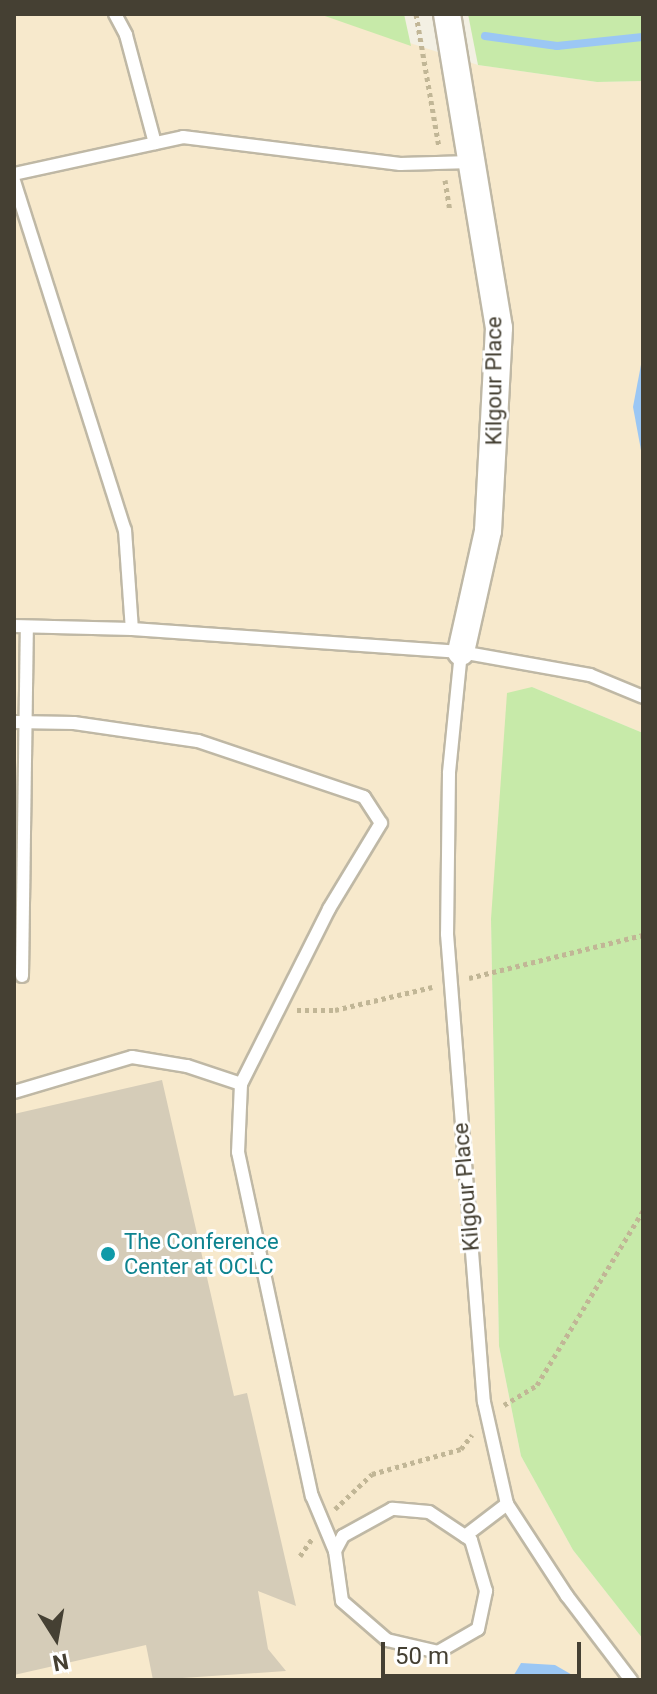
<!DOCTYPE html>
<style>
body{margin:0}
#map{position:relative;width:657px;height:1694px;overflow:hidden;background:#f3f0e3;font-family:Roboto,sans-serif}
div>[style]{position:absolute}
.commercial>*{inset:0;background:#f7e9cc}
.green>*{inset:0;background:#c7eaa9}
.water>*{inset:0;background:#9bc7f4}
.stream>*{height:8px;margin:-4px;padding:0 4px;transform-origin:4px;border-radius:4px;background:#9bc7f4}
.building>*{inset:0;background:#d5ccb8}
.path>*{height:5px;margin-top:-2.5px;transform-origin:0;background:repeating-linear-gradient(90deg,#c1b696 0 4px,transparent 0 8px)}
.roads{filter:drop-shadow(2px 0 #bfb8a5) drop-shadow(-2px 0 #bfb8a5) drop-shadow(0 2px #bfb8a5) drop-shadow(0 -2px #bfb8a5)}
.lane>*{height:12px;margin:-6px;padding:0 6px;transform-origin:6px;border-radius:6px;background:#fff}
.street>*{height:26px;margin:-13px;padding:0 13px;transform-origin:13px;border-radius:13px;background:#fff}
.dots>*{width:22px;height:22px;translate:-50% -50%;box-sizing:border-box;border:4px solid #fff;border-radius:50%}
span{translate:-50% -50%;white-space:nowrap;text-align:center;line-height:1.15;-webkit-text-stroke:6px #fff;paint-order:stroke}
.street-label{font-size:22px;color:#454033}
.culture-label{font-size:22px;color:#0d838f}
.left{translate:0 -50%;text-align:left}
.frame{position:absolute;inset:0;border:16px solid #454033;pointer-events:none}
.north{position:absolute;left:16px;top:1598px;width:80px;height:80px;-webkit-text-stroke:6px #fff;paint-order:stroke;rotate:169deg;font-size:22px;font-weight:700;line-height:32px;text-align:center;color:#454033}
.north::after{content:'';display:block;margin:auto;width:28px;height:36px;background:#454033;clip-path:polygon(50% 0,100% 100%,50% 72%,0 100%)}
.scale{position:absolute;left:381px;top:1642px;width:200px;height:36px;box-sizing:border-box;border:4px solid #454033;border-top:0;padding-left:10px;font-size:24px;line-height:28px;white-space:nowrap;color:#454033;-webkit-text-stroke:6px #fff;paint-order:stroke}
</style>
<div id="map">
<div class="commercial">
<div style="clip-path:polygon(14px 14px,320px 14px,478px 65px,597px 82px,643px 81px,643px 733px,532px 687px,491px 919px,499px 1346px,521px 1456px,573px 1550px,643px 1639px,643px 1680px,14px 1680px)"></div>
</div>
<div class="green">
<div style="clip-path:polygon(320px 14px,404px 14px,411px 46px,322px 15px)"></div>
<div style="clip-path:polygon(468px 14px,643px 14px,643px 81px,597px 82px,478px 65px)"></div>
<div style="clip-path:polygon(532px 687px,643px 733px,643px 1639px,573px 1550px,521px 1456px,499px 1346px,491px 919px,507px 693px)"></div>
</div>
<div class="water">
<div style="clip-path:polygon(643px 354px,643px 461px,633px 407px)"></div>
<div style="clip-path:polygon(521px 1663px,555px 1665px,581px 1680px,511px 1680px)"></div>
</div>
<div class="stream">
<div style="left:485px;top:36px;width:73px;rotate:7.9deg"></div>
<div style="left:557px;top:46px;width:86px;rotate:-6deg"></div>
</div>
<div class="building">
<div style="clip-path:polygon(162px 1080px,234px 1396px,247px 1393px,296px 1606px,258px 1591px,268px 1649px,286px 1671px,153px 1680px,146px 1645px,14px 1675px,14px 1114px)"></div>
</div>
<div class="path">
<div style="left:416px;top:14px;width:135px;rotate:80.2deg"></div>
<div style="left:445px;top:180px;width:30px;rotate:81deg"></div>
<div style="left:469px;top:978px;width:179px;rotate:-13.9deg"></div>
<div style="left:297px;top:1010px;width:38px"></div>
<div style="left:335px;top:1010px;width:100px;rotate:-13.3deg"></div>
<div style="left:504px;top:1405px;width:39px;rotate:-31deg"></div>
<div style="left:537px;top:1385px;width:204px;rotate:-58.7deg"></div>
<div style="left:335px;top:1509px;width:51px;rotate:-43.4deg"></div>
<div style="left:372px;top:1474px;width:92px;rotate:-15.7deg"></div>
<div style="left:461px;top:1449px;width:18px;rotate:-52deg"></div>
<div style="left:300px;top:1556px;width:21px;rotate:-55deg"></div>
</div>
<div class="roads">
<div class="lane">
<div style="left:115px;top:14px;width:24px;rotate:62deg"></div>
<div style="left:126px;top:35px;width:112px;rotate:75deg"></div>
<div style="left:14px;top:174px;width:173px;rotate:-12.3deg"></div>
<div style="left:183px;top:137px;width:219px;rotate:7.1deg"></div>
<div style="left:400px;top:164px;width:72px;rotate:-1.6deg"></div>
<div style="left:14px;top:181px;width:366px;rotate:72.4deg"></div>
<div style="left:125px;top:530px;width:99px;rotate:86deg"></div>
<div style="left:14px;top:626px;width:118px;rotate:1.5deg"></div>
<div style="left:132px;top:629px;width:330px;rotate:4deg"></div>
<div style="left:461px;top:652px;width:131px;rotate:10.1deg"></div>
<div style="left:590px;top:675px;width:57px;rotate:22.5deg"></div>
<div style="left:461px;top:652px;width:122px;rotate:95.7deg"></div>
<div style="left:449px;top:773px;width:161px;rotate:90.7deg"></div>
<div style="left:447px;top:934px;width:469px;rotate:85.5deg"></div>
<div style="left:484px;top:1402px;width:105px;rotate:77.3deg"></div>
<div style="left:507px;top:1504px;width:110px;rotate:56.9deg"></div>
<div style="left:567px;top:1596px;width:106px;rotate:52.7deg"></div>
<div style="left:14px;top:722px;width:60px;rotate:1deg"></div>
<div style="left:74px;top:723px;width:125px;rotate:8.3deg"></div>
<div style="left:198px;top:741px;width:175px;rotate:18.6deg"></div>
<div style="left:364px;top:797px;width:31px;rotate:57deg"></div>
<div style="left:381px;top:823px;width:100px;rotate:121.2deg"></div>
<div style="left:329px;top:909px;width:196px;rotate:116.7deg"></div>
<div style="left:22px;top:976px;width:349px;rotate:-89.2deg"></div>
<div style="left:14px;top:1092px;width:123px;rotate:-16.5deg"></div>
<div style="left:132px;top:1057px;width:56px;rotate:9.3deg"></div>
<div style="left:187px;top:1066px;width:57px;rotate:18.4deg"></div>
<div style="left:241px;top:1084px;width:68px;rotate:92.5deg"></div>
<div style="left:238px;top:1152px;width:352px;rotate:77.9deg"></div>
<div style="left:312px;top:1496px;width:60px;rotate:67.3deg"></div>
<div style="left:335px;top:1551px;width:50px;rotate:82deg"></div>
<div style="left:342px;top:1601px;width:60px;rotate:40.9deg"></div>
<div style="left:387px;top:1640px;width:52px;rotate:13.2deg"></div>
<div style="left:438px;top:1652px;width:46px;rotate:-29.9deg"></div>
<div style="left:478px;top:1629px;width:39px;rotate:-78deg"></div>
<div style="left:486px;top:1591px;width:53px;rotate:-106.4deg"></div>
<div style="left:471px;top:1540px;width:50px;rotate:-146.3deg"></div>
<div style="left:429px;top:1512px;width:37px;rotate:-175deg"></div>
<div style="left:392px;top:1509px;width:56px;rotate:151.1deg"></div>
<div style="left:343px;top:1536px;width:17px;rotate:118deg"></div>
<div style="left:465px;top:1536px;width:53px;rotate:-37.3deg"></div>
</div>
<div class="street">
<div style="left:447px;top:14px;width:318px;rotate:80.6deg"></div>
<div style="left:499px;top:328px;width:203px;rotate:93.1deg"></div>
<div style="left:488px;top:531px;width:124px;rotate:102.6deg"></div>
</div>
</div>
<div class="dots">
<div style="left:108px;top:1254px;background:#0f9aa8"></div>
</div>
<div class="street-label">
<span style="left:494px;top:381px;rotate:-90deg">Kilgour Place</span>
<span style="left:466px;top:1187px;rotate:-95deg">Kilgour Place</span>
</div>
<div class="culture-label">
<span class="left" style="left:124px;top:1254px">The Conference<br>Center at OCLC</span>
</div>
<div class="frame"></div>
<div class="north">N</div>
<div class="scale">50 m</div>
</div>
